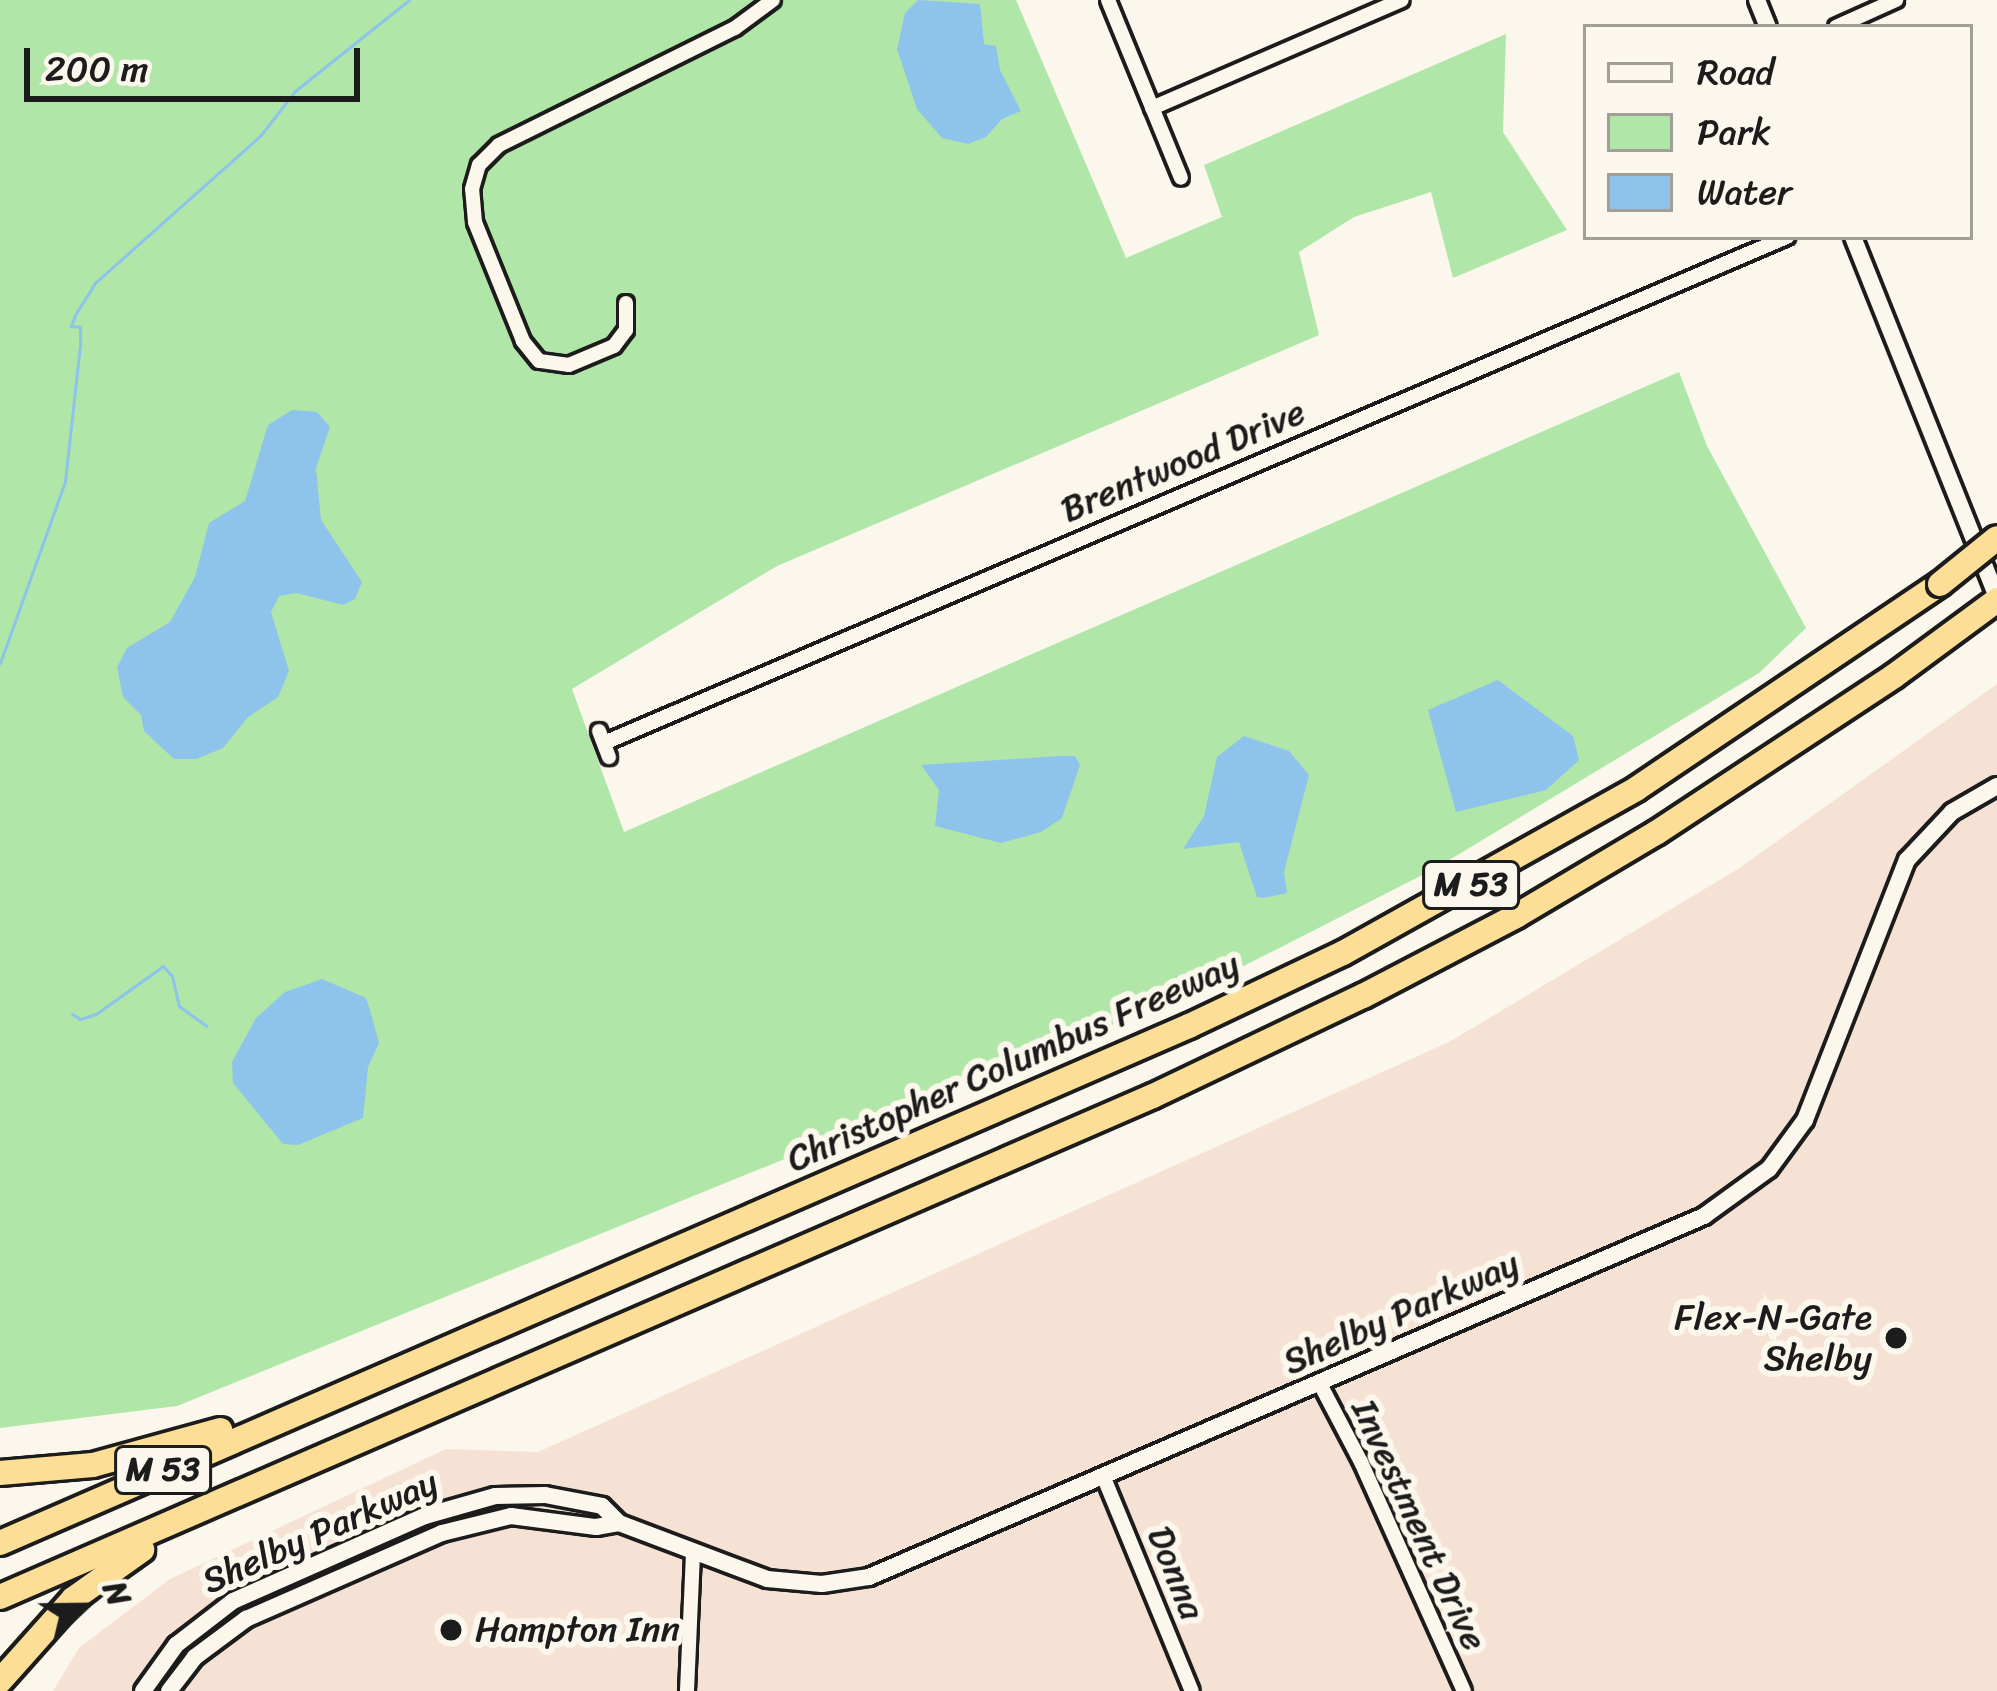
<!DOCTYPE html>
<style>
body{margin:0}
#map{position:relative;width:1997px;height:1691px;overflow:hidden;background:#fbf7ec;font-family:Sriracha,sans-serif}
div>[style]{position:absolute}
.built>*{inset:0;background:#f5e2d4}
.green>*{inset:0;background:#b0e6a8}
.water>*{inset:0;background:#8ec3eb}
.stream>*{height:3px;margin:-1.5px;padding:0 1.5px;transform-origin:1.5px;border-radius:1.5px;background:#8ec3eb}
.roads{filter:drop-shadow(3px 0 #1c1c1c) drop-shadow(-3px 0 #1c1c1c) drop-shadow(0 3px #1c1c1c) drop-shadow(0 -3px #1c1c1c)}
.minor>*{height:14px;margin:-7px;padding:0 7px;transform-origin:7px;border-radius:7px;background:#fbf7ec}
.tertiary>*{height:16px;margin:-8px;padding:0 8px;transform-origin:8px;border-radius:8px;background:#fbf7ec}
.motorway>*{height:24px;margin:-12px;padding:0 12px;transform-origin:12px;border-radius:12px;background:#fcde96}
.bridges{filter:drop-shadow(3px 0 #1c1c1c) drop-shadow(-3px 0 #1c1c1c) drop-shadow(0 3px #1c1c1c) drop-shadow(0 -3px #1c1c1c)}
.motorway-bridge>*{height:24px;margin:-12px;padding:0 12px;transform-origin:12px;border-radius:12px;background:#fcde96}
.dots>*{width:33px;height:33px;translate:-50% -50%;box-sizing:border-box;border:6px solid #fbf7ec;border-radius:50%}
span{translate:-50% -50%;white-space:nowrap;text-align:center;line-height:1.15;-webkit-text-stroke:12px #fbf7ec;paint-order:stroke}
.shield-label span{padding:3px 9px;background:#fbf7ec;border:3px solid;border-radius:9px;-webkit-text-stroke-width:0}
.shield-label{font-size:33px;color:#1c1c1c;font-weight:700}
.street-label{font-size:36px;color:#1c1c1c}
.poi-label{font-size:36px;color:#1c1c1c}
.right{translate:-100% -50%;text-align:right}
.left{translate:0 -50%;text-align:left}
.legend{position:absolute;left:1583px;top:24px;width:390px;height:216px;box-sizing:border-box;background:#fbf7ec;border:3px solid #a29f99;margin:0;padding:15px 21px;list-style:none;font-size:36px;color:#1c1c1c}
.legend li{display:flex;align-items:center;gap:24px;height:60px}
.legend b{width:60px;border:3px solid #a29f99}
.north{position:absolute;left:24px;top:1547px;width:120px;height:120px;-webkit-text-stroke:9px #fbf7ec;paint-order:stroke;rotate:68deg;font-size:33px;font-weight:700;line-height:48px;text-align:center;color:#1c1c1c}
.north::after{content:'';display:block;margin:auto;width:42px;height:54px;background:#1c1c1c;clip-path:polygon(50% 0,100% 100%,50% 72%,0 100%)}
.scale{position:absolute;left:24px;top:48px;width:336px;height:54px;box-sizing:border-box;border:6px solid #1c1c1c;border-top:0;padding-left:15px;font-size:36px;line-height:42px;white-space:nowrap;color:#1c1c1c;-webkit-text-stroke:9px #fbf7ec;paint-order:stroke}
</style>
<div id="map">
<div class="built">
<div style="clip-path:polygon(1997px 684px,1997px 1691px,53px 1691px,79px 1648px,170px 1579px,446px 1449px,538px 1452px,1449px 1042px,1738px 869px)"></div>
</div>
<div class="green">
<div style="clip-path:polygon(0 0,1016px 0,1126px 258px,1222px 217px,1204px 165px,1506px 34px,1503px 132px,1567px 230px,1453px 278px,1431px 192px,1354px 217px,1299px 252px,1319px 335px,777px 566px,572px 689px,624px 832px,1679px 372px,1707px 446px,1806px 628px,1759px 673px,1436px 868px,1183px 997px,177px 1406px,0 1428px)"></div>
</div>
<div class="water">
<div style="clip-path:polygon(918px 0,980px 4px,984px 44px,996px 46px,1000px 70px,1021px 111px,1002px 119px,986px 137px,968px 144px,942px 138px,917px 109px,897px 49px,905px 13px)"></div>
<div style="clip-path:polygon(292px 410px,317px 412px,330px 427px,316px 468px,321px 520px,362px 582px,355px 599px,343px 605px,297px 593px,279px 596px,271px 612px,289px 671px,278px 697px,248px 717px,223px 748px,196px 759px,174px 759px,144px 731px,141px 715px,123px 697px,117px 667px,127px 648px,170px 622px,195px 577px,209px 523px,245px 501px,268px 425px)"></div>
<div style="clip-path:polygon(1498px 680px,1573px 736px,1579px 760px,1546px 790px,1456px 812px,1428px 710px)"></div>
<div style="clip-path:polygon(1244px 736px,1289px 751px,1309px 775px,1284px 872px,1287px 893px,1263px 898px,1257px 897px,1239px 842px,1183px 849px,1204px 816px,1217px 757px)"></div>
<div style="clip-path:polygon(1061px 756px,1075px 756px,1080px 765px,1062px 818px,1041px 832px,1001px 843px,935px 826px,939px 790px,921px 765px)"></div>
<div style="clip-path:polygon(322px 979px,366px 998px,370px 1010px,379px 1043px,368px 1067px,363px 1118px,298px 1145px,283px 1144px,233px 1083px,232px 1062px,256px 1018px,285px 992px)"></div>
</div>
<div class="stream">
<div style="left:0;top:663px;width:193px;rotate:-70.3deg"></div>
<div style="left:65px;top:481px;width:136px;rotate:-83.7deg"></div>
<div style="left:80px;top:346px;width:19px;rotate:-90deg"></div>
<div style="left:80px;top:327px;width:9px;rotate:-174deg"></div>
<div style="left:71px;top:326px;width:12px;rotate:-70deg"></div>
<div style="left:75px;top:315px;width:39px;rotate:-58deg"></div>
<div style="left:96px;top:282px;width:221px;rotate:-41.7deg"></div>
<div style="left:261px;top:135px;width:56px;rotate:-52.3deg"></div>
<div style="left:295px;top:91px;width:146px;rotate:-38.6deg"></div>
<div style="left:72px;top:1014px;width:9px;rotate:32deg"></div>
<div style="left:80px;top:1019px;width:17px;rotate:-17deg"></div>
<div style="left:96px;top:1014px;width:82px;rotate:-35.6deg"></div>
<div style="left:163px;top:966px;width:13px;rotate:48deg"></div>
<div style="left:172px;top:976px;width:31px;rotate:77deg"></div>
<div style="left:179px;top:1006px;width:34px;rotate:36deg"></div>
</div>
<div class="roads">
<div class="minor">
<div style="left:1108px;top:0;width:192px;rotate:67.7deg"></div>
<div style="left:1836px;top:27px;width:66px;rotate:-24.2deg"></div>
<div style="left:1152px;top:108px;width:272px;rotate:-23.4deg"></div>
<div style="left:626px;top:303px;width:27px;rotate:90deg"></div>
<div style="left:626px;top:330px;width:20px;rotate:127deg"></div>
<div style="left:614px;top:346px;width:49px;rotate:157.1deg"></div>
<div style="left:569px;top:365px;width:30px;rotate:-172deg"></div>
<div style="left:539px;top:361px;width:26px;rotate:-129deg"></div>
<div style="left:523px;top:341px;width:128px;rotate:-112deg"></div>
<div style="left:475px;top:222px;width:33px;rotate:-95deg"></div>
<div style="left:472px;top:189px;width:25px;rotate:-74deg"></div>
<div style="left:479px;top:165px;width:28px;rotate:-45deg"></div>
<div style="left:499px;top:145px;width:263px;rotate:-26.4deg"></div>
<div style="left:735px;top:28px;width:47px;rotate:-36.4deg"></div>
<div style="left:599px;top:731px;width:28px;rotate:69deg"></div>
<div style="left:604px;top:743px;width:1287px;rotate:-23.16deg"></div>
<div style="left:1320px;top:1384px;width:88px;rotate:62.3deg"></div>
<div style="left:1361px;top:1462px;width:251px;rotate:65.8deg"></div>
<div style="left:1104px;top:1478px;width:230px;rotate:67.6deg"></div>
<div style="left:687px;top:1691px;width:138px;rotate:-87.5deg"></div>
</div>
<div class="tertiary">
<div style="left:1757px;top:0;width:29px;rotate:68deg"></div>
<div style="left:1853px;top:237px;width:388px;rotate:68.2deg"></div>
<div style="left:143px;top:1691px;width:57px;rotate:-54.3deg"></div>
<div style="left:176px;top:1645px;width:72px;rotate:-37.7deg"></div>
<div style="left:233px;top:1601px;width:210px;rotate:-23.9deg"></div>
<div style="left:425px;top:1516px;width:73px;rotate:-15.9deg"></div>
<div style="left:495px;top:1496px;width:50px;rotate:-1.1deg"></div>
<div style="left:545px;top:1495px;width:58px;rotate:10.9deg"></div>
<div style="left:602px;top:1506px;width:24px;rotate:45deg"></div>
<div style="left:619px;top:1523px;width:158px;rotate:20.7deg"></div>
<div style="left:767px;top:1579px;width:55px;rotate:5.2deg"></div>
<div style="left:822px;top:1584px;width:48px;rotate:-8.5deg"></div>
<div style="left:869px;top:1577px;width:910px;rotate:-23.38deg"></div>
<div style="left:1704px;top:1216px;width:80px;rotate:-35.9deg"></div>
<div style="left:1769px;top:1169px;width:61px;rotate:-53.7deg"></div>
<div style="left:1805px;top:1120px;width:279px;rotate:-68.6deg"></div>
<div style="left:1907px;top:860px;width:66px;rotate:-46.8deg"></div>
<div style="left:1952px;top:812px;width:52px;rotate:-30deg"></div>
<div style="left:169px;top:1691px;width:43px;rotate:-52.6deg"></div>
<div style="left:195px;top:1657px;width:64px;rotate:-36.7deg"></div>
<div style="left:246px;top:1619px;width:214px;rotate:-23.7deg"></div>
<div style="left:442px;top:1533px;width:71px;rotate:-13.8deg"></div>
<div style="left:511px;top:1516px;width:86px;rotate:7.4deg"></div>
<div style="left:596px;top:1527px;width:23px;rotate:-10deg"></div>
</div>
<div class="motorway">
<div style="left:0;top:1473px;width:93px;rotate:-4.9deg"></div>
<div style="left:93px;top:1465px;width:132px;rotate:-15.4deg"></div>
<div style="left:0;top:1543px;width:1297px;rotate:-23.5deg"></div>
<div style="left:1189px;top:1026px;width:170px;rotate:-25.4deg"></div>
<div style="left:1343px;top:953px;width:336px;rotate:-29.2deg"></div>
<div style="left:1636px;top:789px;width:367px;rotate:-34deg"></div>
<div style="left:0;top:1597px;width:1257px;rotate:-23.49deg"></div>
<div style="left:1153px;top:1096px;width:233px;rotate:-25.5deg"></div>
<div style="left:1363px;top:996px;width:173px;rotate:-27.6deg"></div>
<div style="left:1516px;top:916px;width:163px;rotate:-30.7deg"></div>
<div style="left:1656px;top:833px;width:285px;rotate:-33.4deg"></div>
<div style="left:1894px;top:676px;width:128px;rotate:-36.4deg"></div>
<div style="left:0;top:1681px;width:110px;rotate:-48.3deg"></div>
<div style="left:73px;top:1599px;width:85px;rotate:-35.4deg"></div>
</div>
</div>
<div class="bridges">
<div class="motorway-bridge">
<div style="left:1940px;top:584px;width:73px;rotate:-38.9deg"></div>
</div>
</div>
<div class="dots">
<div style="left:1896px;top:1338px;background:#1c1c1c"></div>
<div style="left:451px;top:1630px;background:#1c1c1c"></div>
</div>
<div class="shield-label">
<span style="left:1471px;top:885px">M 53</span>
<span style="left:163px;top:1470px">M 53</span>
</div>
<div class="street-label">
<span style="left:1183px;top:461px;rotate:-23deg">Brentwood Drive</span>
<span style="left:1013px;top:1062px;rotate:-24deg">Christopher Columbus Freeway</span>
<span style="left:1401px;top:1313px;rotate:-24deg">Shelby Parkway</span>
<span style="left:1419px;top:1525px;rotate:65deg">Investment Drive</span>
<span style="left:320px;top:1532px;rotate:-24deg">Shelby Parkway</span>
<span style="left:1176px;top:1573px;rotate:68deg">Donna</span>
</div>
<div class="poi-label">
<span class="right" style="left:1872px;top:1338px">Flex-N-Gate<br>Shelby</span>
<span class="left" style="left:475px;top:1630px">Hampton Inn</span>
</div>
<ul class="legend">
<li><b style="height:15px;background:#fbf7ec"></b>Road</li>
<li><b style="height:33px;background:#b0e6a8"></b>Park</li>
<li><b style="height:33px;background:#8ec3eb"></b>Water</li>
</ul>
<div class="north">N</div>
<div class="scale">200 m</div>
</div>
